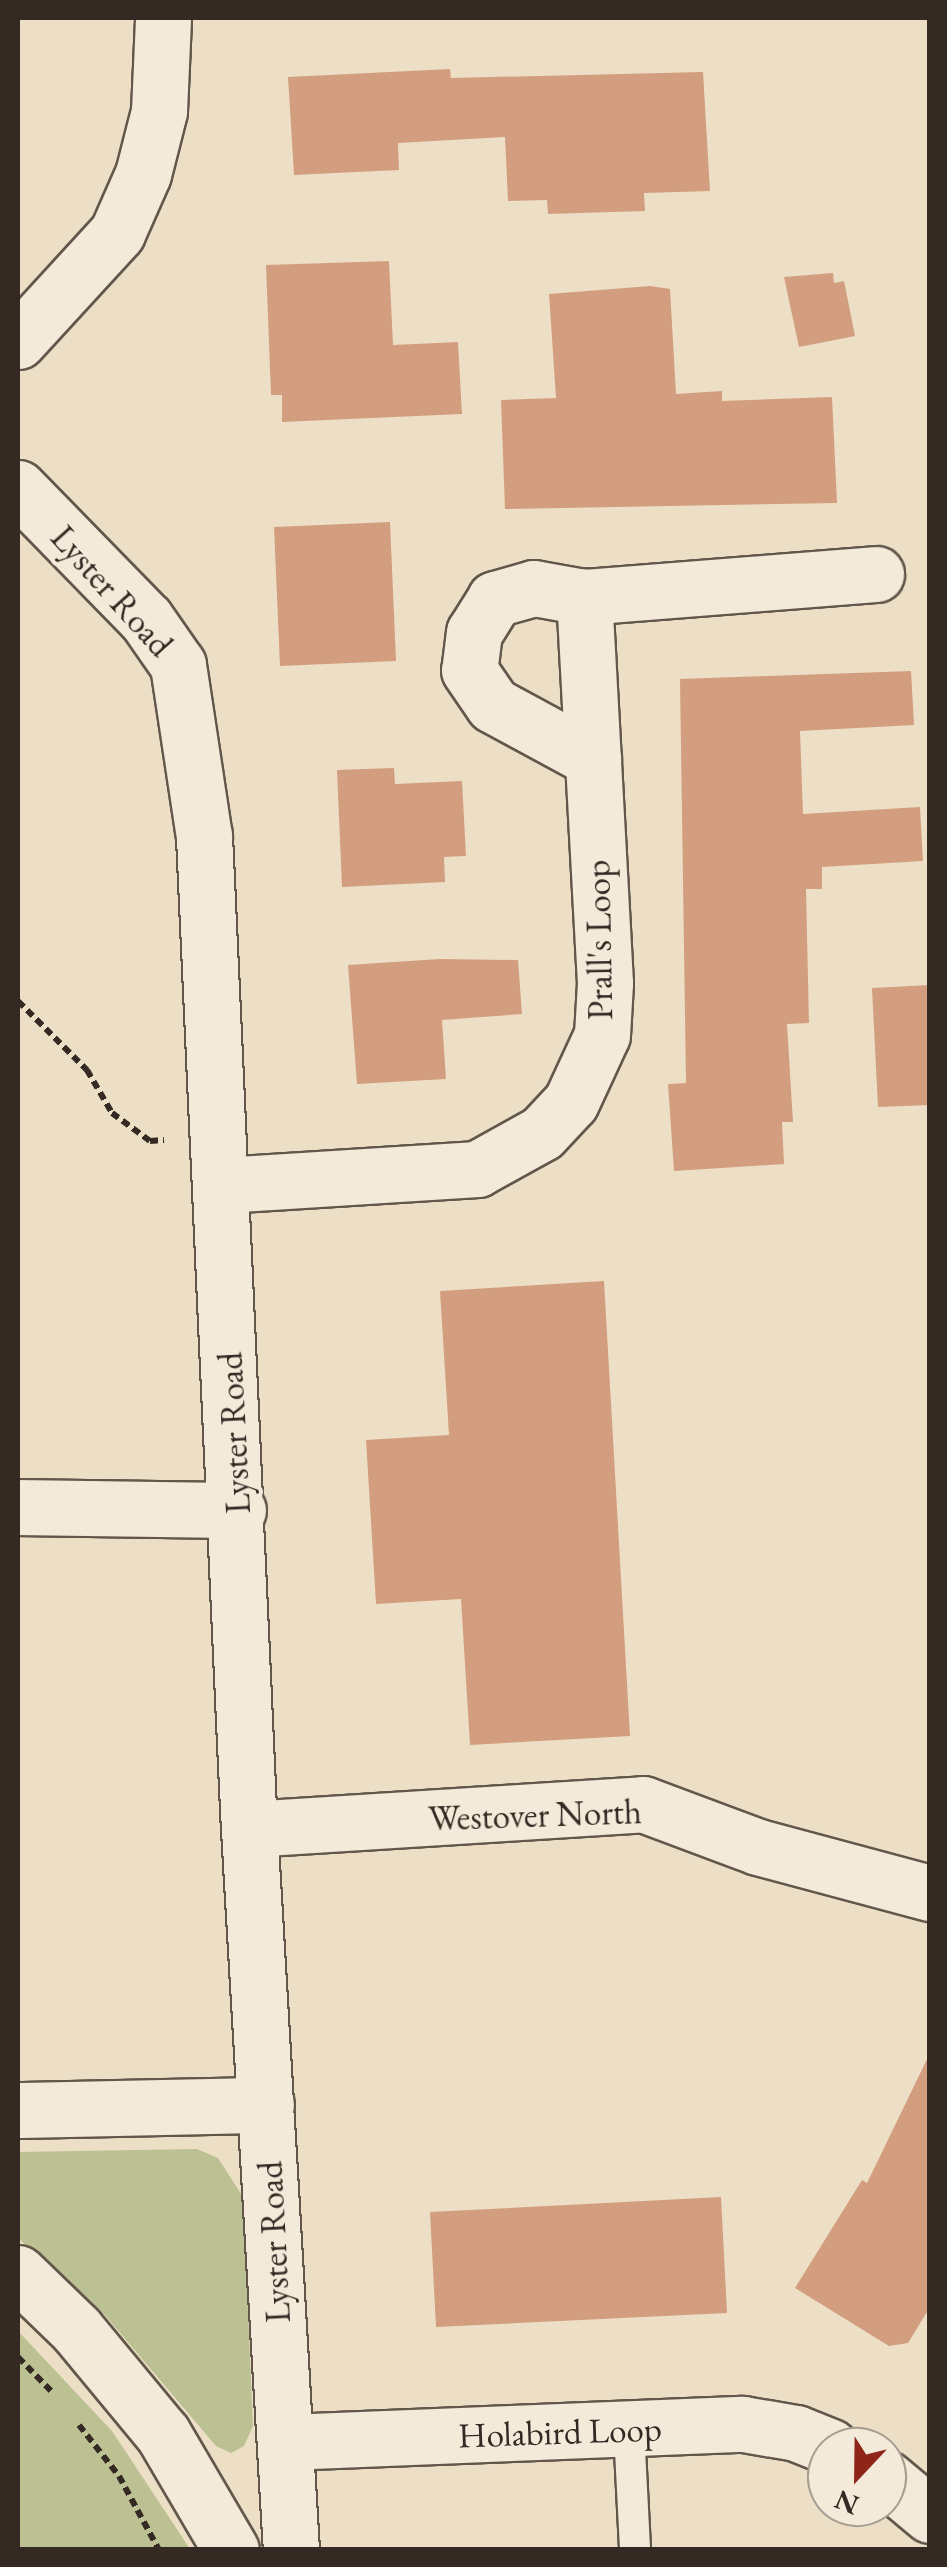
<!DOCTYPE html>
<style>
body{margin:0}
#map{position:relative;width:947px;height:2567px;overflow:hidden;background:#ecdfc6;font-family:"EB Garamond",serif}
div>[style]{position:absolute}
.green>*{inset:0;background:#bbc192}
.building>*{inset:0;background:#d39e7f}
.path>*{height:6px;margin-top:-3px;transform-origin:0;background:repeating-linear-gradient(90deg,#352a23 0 8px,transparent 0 13px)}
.roads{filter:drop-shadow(2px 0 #63574c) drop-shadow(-2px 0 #63574c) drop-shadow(0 2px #63574c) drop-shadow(0 -2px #63574c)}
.lane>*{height:30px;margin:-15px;padding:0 15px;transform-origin:15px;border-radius:15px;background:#f3eada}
.street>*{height:55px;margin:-27.5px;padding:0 27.5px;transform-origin:27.5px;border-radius:27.5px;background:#f3eada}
span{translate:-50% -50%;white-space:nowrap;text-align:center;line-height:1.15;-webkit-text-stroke:8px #f3eada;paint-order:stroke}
.street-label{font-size:35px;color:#352a23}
.frame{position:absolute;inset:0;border:20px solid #352a23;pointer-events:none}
.north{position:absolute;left:807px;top:2427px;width:100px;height:100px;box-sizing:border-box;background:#f3eada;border:2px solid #a79d91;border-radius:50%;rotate:202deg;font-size:28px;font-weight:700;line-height:40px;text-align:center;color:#352a23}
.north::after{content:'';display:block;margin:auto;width:35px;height:45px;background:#8f2418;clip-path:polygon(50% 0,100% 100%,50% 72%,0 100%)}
</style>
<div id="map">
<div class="green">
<div style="clip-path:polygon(197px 2149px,218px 2158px,243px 2197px,253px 2426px,244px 2446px,231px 2453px,216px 2446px,104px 2314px,18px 2238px,18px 2152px)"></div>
<div style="clip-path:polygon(18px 2331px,112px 2431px,190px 2549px,18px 2549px)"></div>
</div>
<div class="building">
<div style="clip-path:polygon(450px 69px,451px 78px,703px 72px,710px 191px,644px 193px,645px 211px,548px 214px,547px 200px,508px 201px,505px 137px,398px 143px,399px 170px,294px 175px,288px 77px)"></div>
<div style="clip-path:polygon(389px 261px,393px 345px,458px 342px,462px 414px,282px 422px,282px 395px,271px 395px,266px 265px)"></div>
<div style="clip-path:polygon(833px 273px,834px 283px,844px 281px,855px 336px,799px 347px,784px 277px)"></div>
<div style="clip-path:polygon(650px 286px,670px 289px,676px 394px,722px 391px,722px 401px,832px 397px,837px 503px,505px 509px,501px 400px,556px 398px,549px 294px)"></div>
<div style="clip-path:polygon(390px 522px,396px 661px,280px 666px,274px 527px)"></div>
<div style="clip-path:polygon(911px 671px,914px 725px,800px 731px,803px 814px,920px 807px,923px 861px,822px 867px,822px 889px,806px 889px,809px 1023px,787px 1024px,793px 1122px,782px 1122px,784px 1164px,674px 1171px,668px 1084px,686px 1083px,680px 679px)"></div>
<div style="clip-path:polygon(394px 768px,395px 784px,462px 781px,466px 856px,444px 857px,445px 882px,342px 887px,337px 770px)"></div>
<div style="clip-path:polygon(440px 959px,518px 960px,522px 1014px,442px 1020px,446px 1079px,357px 1084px,348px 965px)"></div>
<div style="clip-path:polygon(930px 985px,930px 1105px,878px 1107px,872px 988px)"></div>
<div style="clip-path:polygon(604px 1281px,630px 1736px,470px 1745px,461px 1599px,376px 1604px,366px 1440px,449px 1435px,440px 1291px)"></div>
<div style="clip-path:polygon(930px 2053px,930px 2307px,908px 2343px,889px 2346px,795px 2288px,862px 2180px,867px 2183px)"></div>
<div style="clip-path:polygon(721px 2197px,727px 2313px,436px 2327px,430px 2212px)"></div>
</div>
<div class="path">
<div style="left:18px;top:1001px;width:98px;rotate:45deg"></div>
<div style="left:87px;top:1070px;width:50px;rotate:59.8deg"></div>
<div style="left:112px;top:1113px;width:47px;rotate:36.4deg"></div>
<div style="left:150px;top:1141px;width:14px;rotate:-4deg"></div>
<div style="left:18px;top:2357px;width:49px;rotate:45.8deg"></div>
<div style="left:79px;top:2425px;width:65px;rotate:51.9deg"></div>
<div style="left:119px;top:2476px;width:84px;rotate:61.6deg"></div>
</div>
<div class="roads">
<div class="lane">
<div style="left:629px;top:2430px;width:120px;rotate:87.1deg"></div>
</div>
<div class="street">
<div style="left:18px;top:341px;width:147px;rotate:-47.5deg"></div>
<div style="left:117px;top:233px;width:64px;rotate:-66.2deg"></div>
<div style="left:143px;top:174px;width:65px;rotate:-75.7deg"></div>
<div style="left:159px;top:111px;width:93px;rotate:-87.5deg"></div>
<div style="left:18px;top:488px;width:183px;rotate:45.7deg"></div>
<div style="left:146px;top:619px;width:56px;rotate:55.2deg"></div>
<div style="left:178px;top:665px;width:173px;rotate:81.4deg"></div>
<div style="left:204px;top:836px;width:994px;rotate:87.41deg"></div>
<div style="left:249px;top:1829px;width:722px;rotate:86.67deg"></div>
<div style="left:584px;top:597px;width:51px;rotate:-169.8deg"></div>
<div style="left:534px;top:588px;width:41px;rotate:164.2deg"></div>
<div style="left:495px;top:599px;width:39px;rotate:122deg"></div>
<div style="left:474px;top:632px;width:38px;rotate:97deg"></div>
<div style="left:469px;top:670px;width:42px;rotate:55.6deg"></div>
<div style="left:493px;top:705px;width:114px;rotate:28.4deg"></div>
<div style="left:223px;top:1185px;width:255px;rotate:-3.6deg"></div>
<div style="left:477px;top:1169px;width:74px;rotate:-29deg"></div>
<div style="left:542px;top:1133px;width:42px;rotate:-46.9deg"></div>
<div style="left:571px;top:1102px;width:74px;rotate:-65.2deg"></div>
<div style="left:602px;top:1035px;width:52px;rotate:-86.7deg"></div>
<div style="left:605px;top:983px;width:387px;rotate:-93.1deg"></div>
<div style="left:584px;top:597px;width:293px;rotate:-4.5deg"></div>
<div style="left:18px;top:1507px;width:220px;rotate:0.8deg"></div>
<div style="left:249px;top:1829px;width:395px;rotate:-3.6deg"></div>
<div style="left:643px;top:1804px;width:123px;rotate:20.5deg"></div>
<div style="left:758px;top:1847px;width:178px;rotate:15deg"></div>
<div style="left:18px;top:2110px;width:248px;rotate:-1.2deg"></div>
<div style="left:18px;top:2273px;width:81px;rotate:44deg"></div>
<div style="left:76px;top:2329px;width:136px;rotate:50.4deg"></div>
<div style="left:163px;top:2434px;width:134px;rotate:59.6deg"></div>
<div style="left:286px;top:2442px;width:457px;rotate:-2.3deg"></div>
<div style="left:743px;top:2424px;width:54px;rotate:9.6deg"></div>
<div style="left:796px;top:2433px;width:37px;rotate:22deg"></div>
<div style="left:887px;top:2479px;width:56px;rotate:39.9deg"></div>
</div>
</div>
<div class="street-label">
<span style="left:112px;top:591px;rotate:48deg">Lyster Road</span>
<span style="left:599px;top:940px;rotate:-91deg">Prall's Loop</span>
<span style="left:234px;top:1433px;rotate:-93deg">Lyster Road</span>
<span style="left:535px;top:1815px;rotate:-2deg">Westover North</span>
<span style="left:274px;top:2242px;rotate:-93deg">Lyster Road</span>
<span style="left:560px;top:2432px;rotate:-2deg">Holabird Loop</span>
</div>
<div class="frame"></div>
<div class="north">N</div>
</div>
